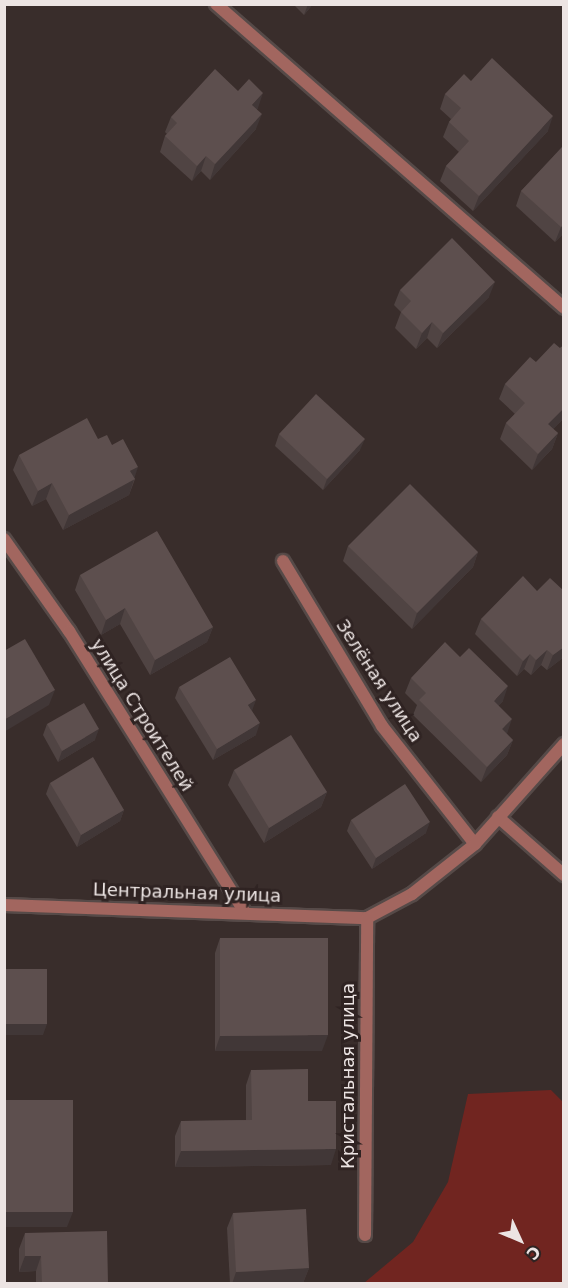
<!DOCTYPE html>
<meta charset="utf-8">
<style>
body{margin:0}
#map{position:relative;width:568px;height:1288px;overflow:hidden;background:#392d2b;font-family:"DejaVu Sans",sans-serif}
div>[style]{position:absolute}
.green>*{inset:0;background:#712520}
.roads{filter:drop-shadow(2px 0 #564a48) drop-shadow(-2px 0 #564a48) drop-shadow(0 2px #564a48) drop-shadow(0 -2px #564a48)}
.street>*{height:12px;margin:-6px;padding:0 6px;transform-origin:6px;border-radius:6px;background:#a2665f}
.wall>*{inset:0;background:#504443}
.shaded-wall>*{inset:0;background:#413737}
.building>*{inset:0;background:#5d4f4e}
span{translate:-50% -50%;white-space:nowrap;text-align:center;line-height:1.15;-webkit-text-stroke:6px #2f2322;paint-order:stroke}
.street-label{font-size:18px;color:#ece4e3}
.frame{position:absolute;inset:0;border:6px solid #ece4e3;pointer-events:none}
.north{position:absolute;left:490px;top:1210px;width:60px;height:60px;-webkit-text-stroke:4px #2f2322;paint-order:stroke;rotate:134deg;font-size:16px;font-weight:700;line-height:24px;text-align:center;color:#ece4e3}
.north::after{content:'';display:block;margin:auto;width:21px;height:27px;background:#ece4e3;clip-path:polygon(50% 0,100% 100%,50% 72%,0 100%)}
</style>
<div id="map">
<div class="green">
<div style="clip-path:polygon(551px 1090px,563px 1102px,563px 1283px,364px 1283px,413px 1242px,448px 1182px,468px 1094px)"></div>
</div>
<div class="roads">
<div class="street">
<div style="left:216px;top:4px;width:462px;rotate:41.1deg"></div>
<div style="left:4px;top:539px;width:113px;rotate:54.8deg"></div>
<div style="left:69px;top:631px;width:332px;rotate:58deg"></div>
<div style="left:283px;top:561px;width:192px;rotate:59deg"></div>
<div style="left:382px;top:726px;width:150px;rotate:51.8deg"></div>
<div style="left:498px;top:817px;width:88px;rotate:41.3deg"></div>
<div style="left:4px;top:905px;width:363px;rotate:2.1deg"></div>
<div style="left:367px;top:918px;width:51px;rotate:-28.1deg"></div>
<div style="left:412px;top:894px;width:80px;rotate:-38.4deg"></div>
<div style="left:475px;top:844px;width:134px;rotate:-48.3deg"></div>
<div style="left:365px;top:1235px;width:317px;rotate:-89.6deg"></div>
</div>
</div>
<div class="wall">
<div style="clip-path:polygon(293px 4px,313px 4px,304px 15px)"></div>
<div style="clip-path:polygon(471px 81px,548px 131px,473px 211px,440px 181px,446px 166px,459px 152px,443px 137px,449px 122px,451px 119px,440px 109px,445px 94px)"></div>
<div style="clip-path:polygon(258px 108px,257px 109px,256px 129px,210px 180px,201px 171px,192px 181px,160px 152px,165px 136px,167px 134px,165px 132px,171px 117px)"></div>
<div style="clip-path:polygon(564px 145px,564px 233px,555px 242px,516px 206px,521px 191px)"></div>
<div style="clip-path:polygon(400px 290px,489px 297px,437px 348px,427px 338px,416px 349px,395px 328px,401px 312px,394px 305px)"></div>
<div style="clip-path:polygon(564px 345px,564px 418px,553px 429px,558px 433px,552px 449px,532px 470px,500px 439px,506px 423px,515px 414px,499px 399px,505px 384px,536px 362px,560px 348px)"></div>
<div style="clip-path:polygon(279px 434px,360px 450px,323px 490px,275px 446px)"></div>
<div style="clip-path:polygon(98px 439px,112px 445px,134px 478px,135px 479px,129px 495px,63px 530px,46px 499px,32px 506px,13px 470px,19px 455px)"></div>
<div style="clip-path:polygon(348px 546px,478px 552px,473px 567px,412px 629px,343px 561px)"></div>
<div style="clip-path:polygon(80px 575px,213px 627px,207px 642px,150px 675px,120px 624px,101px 635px,75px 590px)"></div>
<div style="clip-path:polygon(537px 591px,564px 591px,564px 657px,547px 670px,541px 665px,531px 675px,524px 669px,517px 676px,475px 634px,481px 619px)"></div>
<div style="clip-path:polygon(411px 678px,503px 701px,498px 706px,507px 734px,513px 740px,507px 755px,481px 782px,413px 715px,417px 705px,405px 693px)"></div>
<div style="clip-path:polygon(179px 687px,252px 711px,256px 735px,213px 760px,175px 698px)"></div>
<div style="clip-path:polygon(47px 724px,95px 740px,58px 762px,43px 735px)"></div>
<div style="clip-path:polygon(234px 770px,327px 792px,321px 807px,264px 843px,228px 785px)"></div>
<div style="clip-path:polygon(50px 783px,124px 810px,120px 821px,77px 847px,46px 794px)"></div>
<div style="clip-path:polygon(351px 820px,426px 833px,372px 869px,347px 831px)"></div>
<div style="clip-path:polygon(220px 938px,322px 1051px,215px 1051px,215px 953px)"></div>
<div style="clip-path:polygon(251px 1070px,308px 1101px,331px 1165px,175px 1167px,175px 1136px,181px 1121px,246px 1120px,246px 1085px)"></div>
<div style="clip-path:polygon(233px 1213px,309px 1268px,303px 1283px,230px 1284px,227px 1228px)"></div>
<div style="clip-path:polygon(25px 1233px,108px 1284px,36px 1284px,36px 1271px,19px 1272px,19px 1249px)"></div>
</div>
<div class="shaded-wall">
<div style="clip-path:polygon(308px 4px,313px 4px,304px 15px)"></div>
<div style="clip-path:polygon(263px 93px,258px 108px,247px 120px,252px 105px)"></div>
<div style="clip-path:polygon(262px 114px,256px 129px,210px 180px,215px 164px)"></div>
<div style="clip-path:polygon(553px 116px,548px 131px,473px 211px,479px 196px)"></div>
<div style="clip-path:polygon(206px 156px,201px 171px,192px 181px,197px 166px)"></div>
<div style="clip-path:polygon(564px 224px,564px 233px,555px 242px,561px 227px)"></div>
<div style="clip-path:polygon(495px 282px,489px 297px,437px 348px,443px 333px)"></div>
<div style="clip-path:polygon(432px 322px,427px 338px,416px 349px,422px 333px)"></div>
<div style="clip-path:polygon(564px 408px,564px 418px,543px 440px,548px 424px)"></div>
<div style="clip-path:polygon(558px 433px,552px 449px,532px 470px,538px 454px)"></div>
<div style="clip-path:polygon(365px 439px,360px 450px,323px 490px,327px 479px)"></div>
<div style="clip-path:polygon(138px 467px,129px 495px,63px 530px,69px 515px,130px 471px)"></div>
<div style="clip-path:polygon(52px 483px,46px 499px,32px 506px,38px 491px)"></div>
<div style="clip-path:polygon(478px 552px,473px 567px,412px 629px,417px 613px)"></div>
<div style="clip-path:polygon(125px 608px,120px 624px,101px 635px,106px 620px)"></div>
<div style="clip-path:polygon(213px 627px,207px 642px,150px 675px,155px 660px)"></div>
<div style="clip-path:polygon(564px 647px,564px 657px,547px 670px,553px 655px)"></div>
<div style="clip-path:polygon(547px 650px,541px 665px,531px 675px,536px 660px)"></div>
<div style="clip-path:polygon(530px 654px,524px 669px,517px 676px,523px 661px)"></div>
<div style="clip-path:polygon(508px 686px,503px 701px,488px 716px,494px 701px)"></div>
<div style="clip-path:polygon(55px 690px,49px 705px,4px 732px,4px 720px)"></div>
<div style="clip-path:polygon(256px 700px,252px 711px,248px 705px)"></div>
<div style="clip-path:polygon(512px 719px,507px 734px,502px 729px)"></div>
<div style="clip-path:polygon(260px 723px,256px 735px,213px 760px,217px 749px)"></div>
<div style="clip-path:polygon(99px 729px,95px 740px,58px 762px,62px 751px)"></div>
<div style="clip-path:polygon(513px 740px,507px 755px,481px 782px,487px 767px)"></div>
<div style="clip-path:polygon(327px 792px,321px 807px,264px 843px,269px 828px)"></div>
<div style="clip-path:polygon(124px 810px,120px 821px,77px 847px,81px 835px)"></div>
<div style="clip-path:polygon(430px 822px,426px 833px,372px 869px,376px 858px)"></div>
<div style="clip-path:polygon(4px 1024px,47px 1024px,43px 1035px,4px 1035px)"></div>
<div style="clip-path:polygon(328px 1035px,322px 1051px,215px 1051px,220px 1036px)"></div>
<div style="clip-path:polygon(336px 1149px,331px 1165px,175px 1167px,181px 1151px)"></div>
<div style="clip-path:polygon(4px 1212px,73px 1212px,67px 1227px,4px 1227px)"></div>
<div style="clip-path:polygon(25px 1256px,41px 1256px,36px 1271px,19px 1272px)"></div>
<div style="clip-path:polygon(309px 1268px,303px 1283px,232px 1284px,236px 1272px)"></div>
</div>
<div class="building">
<div style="clip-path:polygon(492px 58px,553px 116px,479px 196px,446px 166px,469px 141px,449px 122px,461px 108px,445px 94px,464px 74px,471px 81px)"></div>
<div style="clip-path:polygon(215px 69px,238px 91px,249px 79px,263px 93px,252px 105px,262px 114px,215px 164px,206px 156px,197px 166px,165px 136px,177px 123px,171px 117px)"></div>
<div style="clip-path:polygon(564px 145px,564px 224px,561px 227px,521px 191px)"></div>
<div style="clip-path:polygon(452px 238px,495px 282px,443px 333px,432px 322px,422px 333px,401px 312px,411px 301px,400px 290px)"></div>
<div style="clip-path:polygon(554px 343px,560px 348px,564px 345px,564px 408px,548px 424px,558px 433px,538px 454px,506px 423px,525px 403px,505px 384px,530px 357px,536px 362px)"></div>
<div style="clip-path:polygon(316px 394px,365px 439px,327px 479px,279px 434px)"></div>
<div style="clip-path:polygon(87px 418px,98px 439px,107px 435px,112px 445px,123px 439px,138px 467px,130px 471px,135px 479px,69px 515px,52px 483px,38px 491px,19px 455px)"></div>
<div style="clip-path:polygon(410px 484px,478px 552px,417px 613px,348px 546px)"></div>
<div style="clip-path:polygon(157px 531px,213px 627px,155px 660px,125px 608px,106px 620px,80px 575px)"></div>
<div style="clip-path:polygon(523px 576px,537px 591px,550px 578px,564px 591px,564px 647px,553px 655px,547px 650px,536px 660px,530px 654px,523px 661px,481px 619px)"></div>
<div style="clip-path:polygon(25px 639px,55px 690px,4px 720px,4px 651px)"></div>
<div style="clip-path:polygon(445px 642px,460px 657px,469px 648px,508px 686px,494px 701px,512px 719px,502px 729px,513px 740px,487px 767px,419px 700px,426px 693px,411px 678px)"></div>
<div style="clip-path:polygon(230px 657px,256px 700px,248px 705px,260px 723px,217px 749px,179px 687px)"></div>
<div style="clip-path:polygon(84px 703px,99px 729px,62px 751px,47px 724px)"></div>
<div style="clip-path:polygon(291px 735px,327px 792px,269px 828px,234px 770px)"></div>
<div style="clip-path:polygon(93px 757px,124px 810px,81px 835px,50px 783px)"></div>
<div style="clip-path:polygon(405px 784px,430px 822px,376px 858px,351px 820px)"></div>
<div style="clip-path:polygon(220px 938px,328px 938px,328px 1035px,220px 1036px)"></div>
<div style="clip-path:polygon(4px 969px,47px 969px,47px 1024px,4px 1024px)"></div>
<div style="clip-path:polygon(308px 1069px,308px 1101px,336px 1101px,336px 1149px,181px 1151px,181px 1121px,252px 1120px,251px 1070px)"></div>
<div style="clip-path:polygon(4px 1100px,73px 1100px,73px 1212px,4px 1212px)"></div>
<div style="clip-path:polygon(306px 1209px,309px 1268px,236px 1272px,233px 1213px)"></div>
<div style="clip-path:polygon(107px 1231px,108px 1284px,42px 1284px,41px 1256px,25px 1256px,25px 1233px)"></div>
</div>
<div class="street-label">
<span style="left:379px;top:681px;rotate:57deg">Зелёная улица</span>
<span style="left:142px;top:715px;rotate:58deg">улица Строителей</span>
<span style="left:187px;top:893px;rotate:2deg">Центральная улица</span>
<span style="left:348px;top:1076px;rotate:-90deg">Кристальная улица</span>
</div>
<div class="frame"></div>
<div class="north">С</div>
</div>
